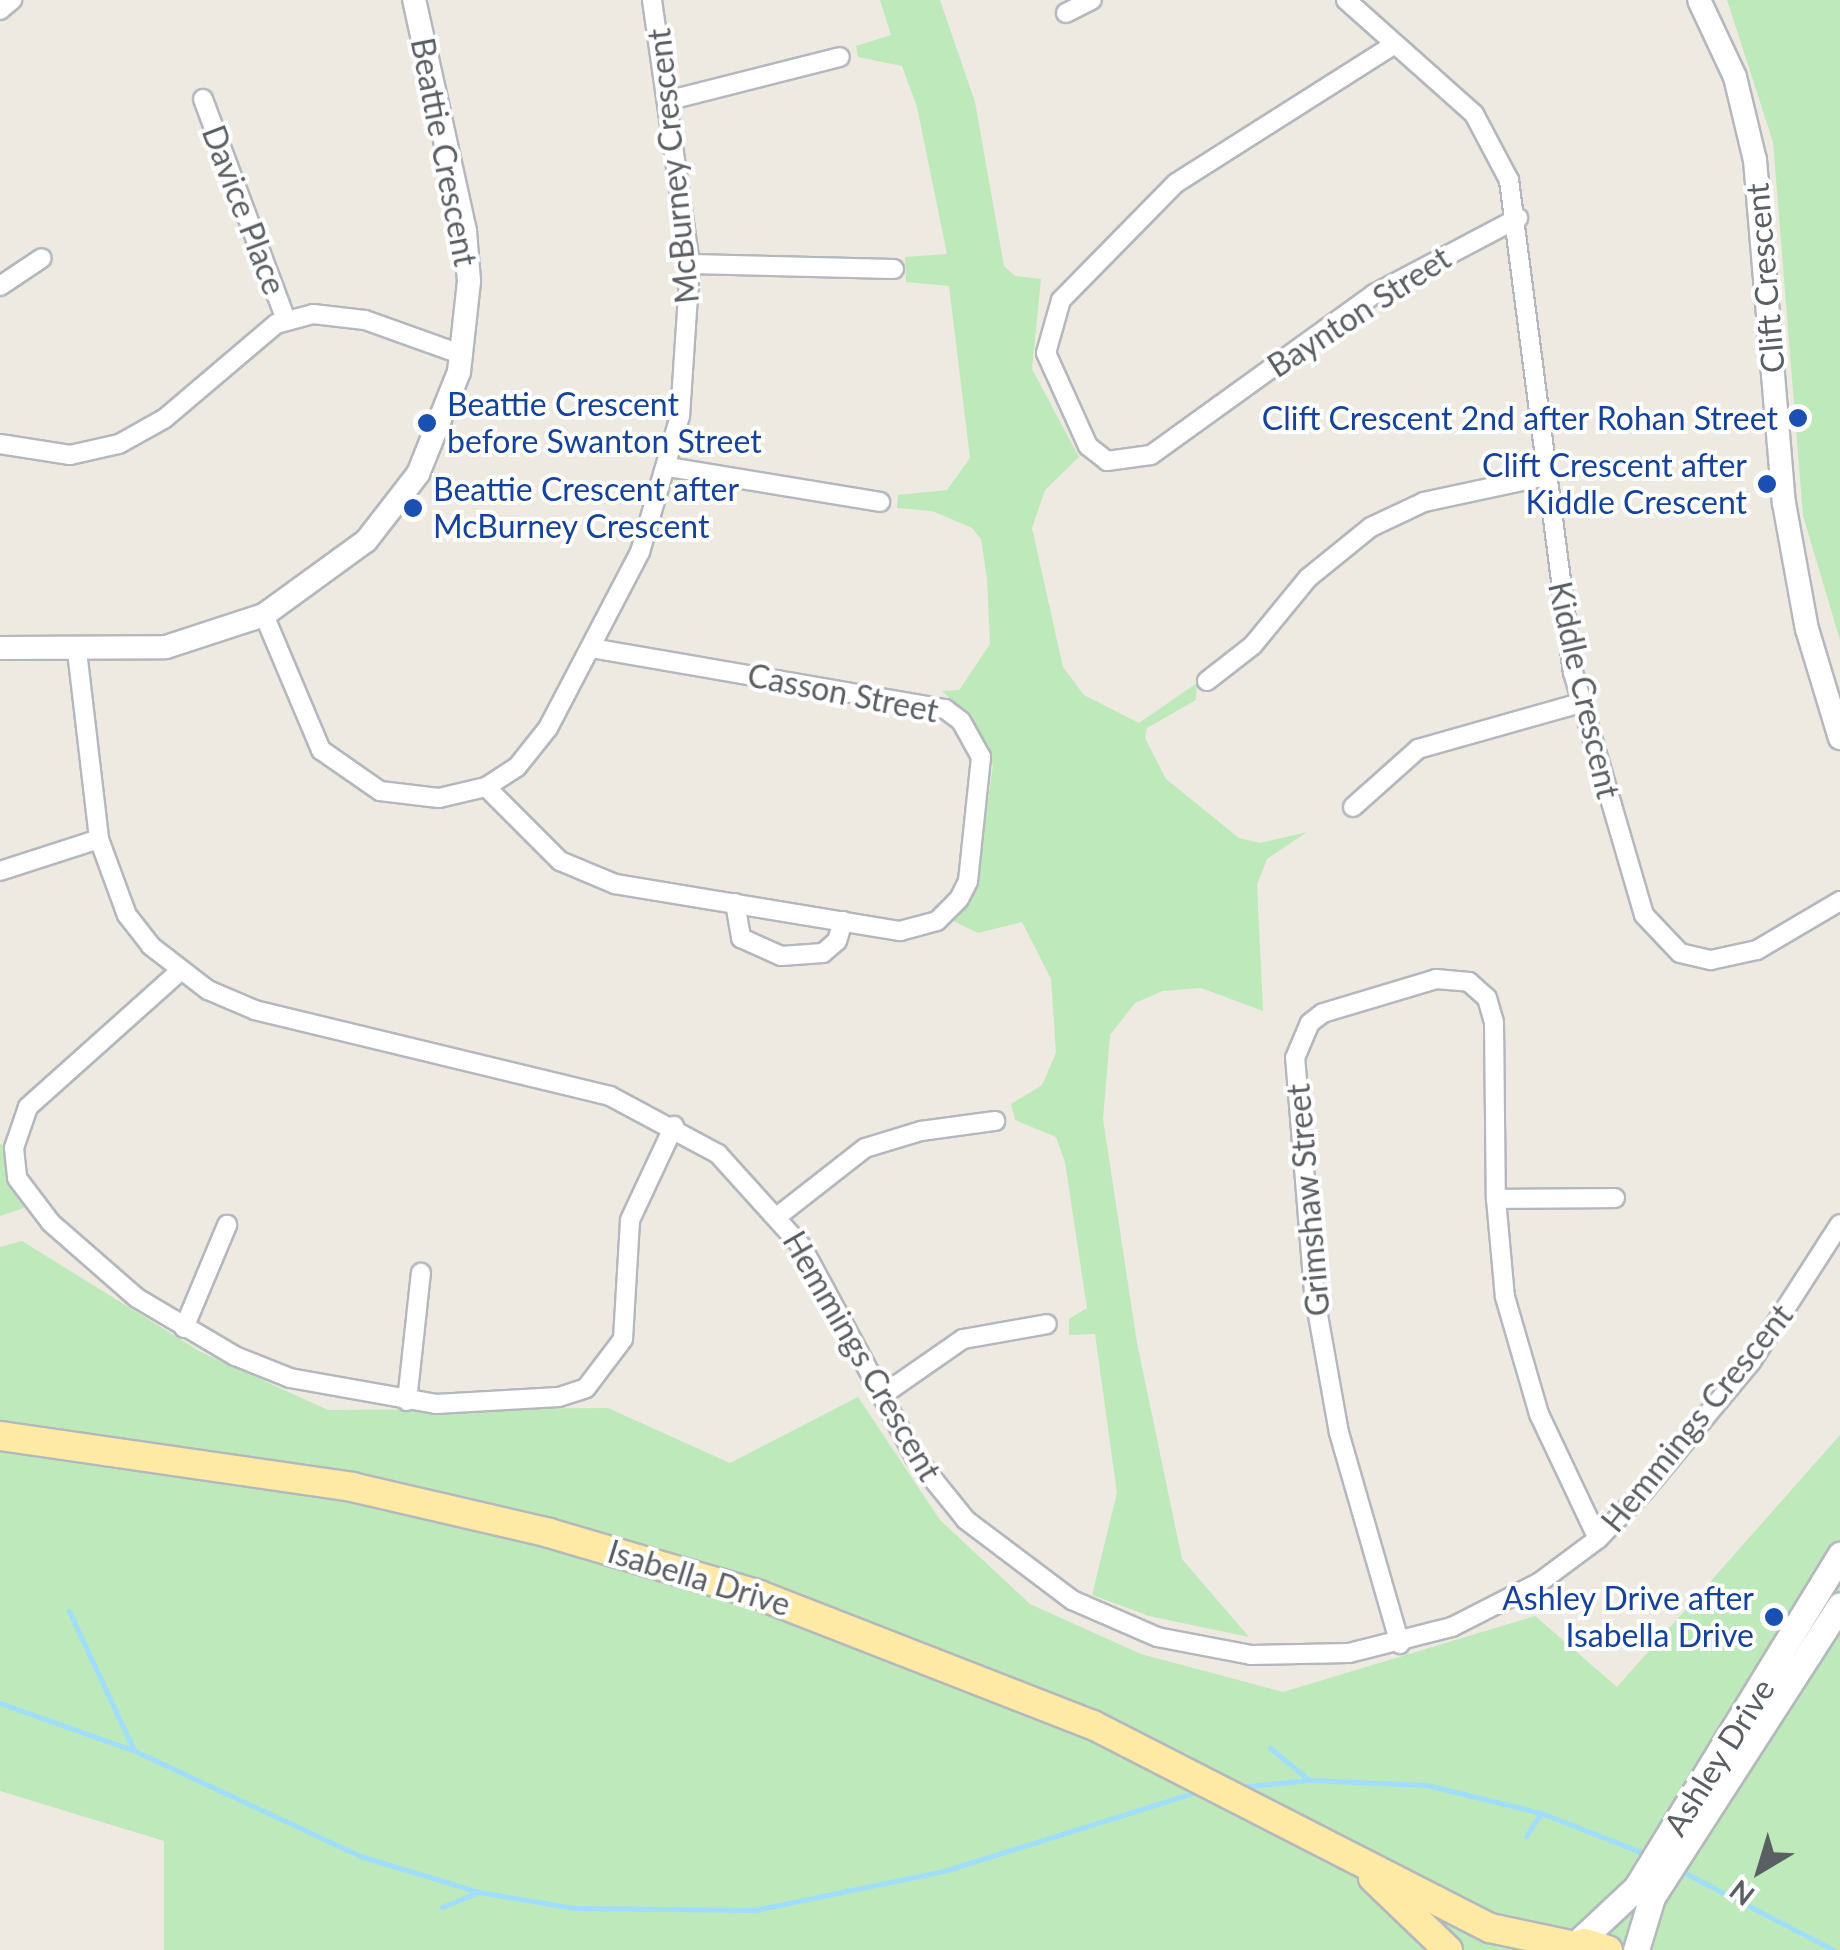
<!DOCTYPE html>
<style>
body{margin:0}
#map{position:relative;width:1840px;height:1950px;overflow:hidden;background:#eeeae1;font-family:Lato,sans-serif}
div>[style]{position:absolute}
.green>*{inset:0;background:#bee9bb}
.stream>*{height:5px;margin:-2.5px;padding:0 2.5px;transform-origin:2.5px;border-radius:2.5px;background:#a0ddff}
.roads{filter:drop-shadow(2px 0 #b4b8bd) drop-shadow(-2px 0 #b4b8bd) drop-shadow(0 2px #b4b8bd) drop-shadow(0 -2px #b4b8bd)}
.minor>*{height:18px;margin:-9px;padding:0 9px;transform-origin:9px;border-radius:9px;background:#fff}
.tertiary>*{height:22px;margin:-11px;padding:0 11px;transform-origin:11px;border-radius:11px;background:#fff}
.secondary>*{height:25px;margin:-12.5px;padding:0 12.5px;transform-origin:12.5px;border-radius:12.5px;background:#fff}
.primary>*{height:28px;margin:-14px;padding:0 14px;transform-origin:14px;border-radius:14px;background:#ffeaa5}
.dots>*{width:28px;height:28px;translate:-50% -50%;box-sizing:border-box;border:5px solid #fff;border-radius:50%}
span{translate:-50% -50%;white-space:nowrap;text-align:center;line-height:1.15;-webkit-text-stroke:8px #fff;paint-order:stroke}
.street-label{font-size:32px;color:#5a5f64}
.transit-label{font-size:32px;color:#164399}
.left{translate:0 -50%;text-align:left}
.right{translate:-100% -50%;text-align:right}
.north{position:absolute;left:1710px;top:1820px;width:100px;height:100px;-webkit-text-stroke:8px #fff;paint-order:stroke;rotate:218deg;font-size:28px;font-weight:700;line-height:40px;text-align:center;color:#5a5f64}
.north::after{content:'';display:block;margin:auto;width:35px;height:45px;background:#5a5f64;clip-path:polygon(50% 0,100% 100%,50% 72%,0 100%)}
</style>
<div id="map">
<div class="green">
<div style="clip-path:polygon(880px 0,940px 0,975px 102px,1004px 266px,1015px 276px,1041px 279px,1032px 369px,1079px 457px,1045px 490px,1032px 528px,1063px 667px,1084px 695px,1139px 723px,1197px 683px,1196px 700px,1147px 728px,1145px 738px,1166px 779px,1239px 838px,1260px 843px,1307px 832px,1267px 859px,1257px 885px,1263px 1011px,1201px 988px,1163px 991px,1135px 1003px,1110px 1035px,1103px 1119px,1137px 1343px,1182px 1559px,1249px 1637px,1149px 1616px,1092px 1595px,1117px 1493px,1095px 1334px,1069px 1335px,1069px 1319px,1087px 1308px,1065px 1162px,1056px 1137px,1015px 1120px,1011px 1104px,1042px 1085px,1056px 1053px,1051px 979px,1022px 922px,978px 933px,951px 920px,977px 880px,993px 765px,975px 723px,942px 691px,959px 690px,990px 644px,987px 579px,981px 539px,972px 528px,932px 511px,897px 508px,898px 495px,947px 490px,970px 458px,949px 286px,906px 282px,905px 257px,947px 254px,917px 107px,902px 66px,858px 57px,856px 46px,891px 35px)"></div>
<div style="clip-path:polygon(1727px 0,1840px 0,1840px 640px,1803px 516px,1773px 142px)"></div>
<div style="clip-path:polygon(0 1144px,14px 1148px,27px 1207px,0 1216px)"></div>
<div style="clip-path:polygon(22px 1241px,201px 1352px,328px 1410px,608px 1408px,730px 1463px,858px 1397px,940px 1520px,1030px 1604px,1141px 1654px,1283px 1692px,1535px 1616px,1617px 1687px,1840px 1435px,1840px 1950px,164px 1950px,164px 1841px,0 1791px,0 1247px)"></div>
</div>
<div class="stream">
<div style="left:69px;top:1611px;width:151px;rotate:65deg"></div>
<div style="left:0;top:1703px;width:143px;rotate:19.6deg"></div>
<div style="left:135px;top:1751px;width:248px;rotate:25deg"></div>
<div style="left:360px;top:1856px;width:124px;rotate:16.8deg"></div>
<div style="left:479px;top:1892px;width:96px;rotate:9.6deg"></div>
<div style="left:574px;top:1908px;width:181px;rotate:0.6deg"></div>
<div style="left:755px;top:1910px;width:193px;rotate:-11.7deg"></div>
<div style="left:944px;top:1871px;width:264px;rotate:-17.4deg"></div>
<div style="left:1270px;top:1748px;width:50px;rotate:39.4deg"></div>
<div style="left:1241px;top:1787px;width:68px;rotate:-5.9deg"></div>
<div style="left:1309px;top:1780px;width:118px;rotate:2.4deg"></div>
<div style="left:1427px;top:1785px;width:117px;rotate:13.8deg"></div>
<div style="left:1541px;top:1813px;width:116px;rotate:21.3deg"></div>
<div style="left:1526px;top:1836px;width:27px;rotate:-57deg"></div>
<div style="left:1681px;top:1871px;width:172px;rotate:27.3deg"></div>
<div style="left:442px;top:1907px;width:37px;rotate:-22deg"></div>
</div>
<div class="roads">
<div class="minor">
<div style="left:1346px;top:0;width:171px;rotate:41.7deg"></div>
<div style="left:1474px;top:114px;width:75px;rotate:62.1deg"></div>
<div style="left:1509px;top:180px;width:496px;rotate:82.6deg"></div>
<div style="left:1573px;top:672px;width:253px;rotate:73.7deg"></div>
<div style="left:1644px;top:915px;width:52px;rotate:46.5deg"></div>
<div style="left:1680px;top:953px;width:32px;rotate:13deg"></div>
<div style="left:1711px;top:960px;width:47px;rotate:-12.3deg"></div>
<div style="left:1757px;top:950px;width:96px;rotate:-30.6deg"></div>
<div style="left:0;top:10px;width:16px;rotate:-40deg"></div>
<div style="left:1066px;top:13px;width:29px;rotate:-27deg"></div>
<div style="left:1395px;top:44px;width:259px;rotate:147.6deg"></div>
<div style="left:1176px;top:183px;width:164px;rotate:134.5deg"></div>
<div style="left:1061px;top:300px;width:55px;rotate:105.8deg"></div>
<div style="left:1046px;top:353px;width:102px;rotate:65.7deg"></div>
<div style="left:1088px;top:446px;width:24px;rotate:38deg"></div>
<div style="left:1107px;top:461px;width:44px;rotate:-7.8deg"></div>
<div style="left:1151px;top:455px;width:275px;rotate:-35.8deg"></div>
<div style="left:1374px;top:294px;width:163px;rotate:-27.8deg"></div>
<div style="left:203px;top:99px;width:236px;rotate:69.4deg"></div>
<div style="left:670px;top:100px;width:175px;rotate:-14.2deg"></div>
<div style="left:690px;top:264px;width:204px;rotate:1.4deg"></div>
<div style="left:0;top:286px;width:50px;rotate:-33.7deg"></div>
<div style="left:0;top:444px;width:71px;rotate:8.9deg"></div>
<div style="left:70px;top:455px;width:50px;rotate:-12.7deg"></div>
<div style="left:119px;top:444px;width:51px;rotate:-29.1deg"></div>
<div style="left:164px;top:419px;width:147px;rotate:-40.3deg"></div>
<div style="left:276px;top:324px;width:38px;rotate:-15deg"></div>
<div style="left:313px;top:314px;width:52px;rotate:6.6deg"></div>
<div style="left:365px;top:320px;width:104px;rotate:19.7deg"></div>
<div style="left:669px;top:467px;width:214px;rotate:9.4deg"></div>
<div style="left:264px;top:615px;width:147px;rotate:67.1deg"></div>
<div style="left:321px;top:750px;width:72px;rotate:34.8deg"></div>
<div style="left:380px;top:791px;width:59px;rotate:6.8deg"></div>
<div style="left:439px;top:798px;width:48px;rotate:-13.2deg"></div>
<div style="left:486px;top:787px;width:37px;rotate:-33deg"></div>
<div style="left:517px;top:767px;width:50px;rotate:-51.5deg"></div>
<div style="left:548px;top:728px;width:199px;rotate:-62.4deg"></div>
<div style="left:640px;top:552px;width:142px;rotate:-73.6deg"></div>
<div style="left:680px;top:416px;width:152px;rotate:-86.2deg"></div>
<div style="left:690px;top:264px;width:267px;rotate:-98.2deg"></div>
<div style="left:77px;top:651px;width:189px;rotate:83.3deg"></div>
<div style="left:99px;top:839px;width:81px;rotate:69.8deg"></div>
<div style="left:127px;top:915px;width:39px;rotate:52deg"></div>
<div style="left:151px;top:946px;width:72px;rotate:37.7deg"></div>
<div style="left:208px;top:990px;width:51px;rotate:23.1deg"></div>
<div style="left:255px;top:1010px;width:365px;rotate:13.6deg"></div>
<div style="left:610px;top:1096px;width:123px;rotate:28.2deg"></div>
<div style="left:718px;top:1154px;width:125px;rotate:47.9deg"></div>
<div style="left:802px;top:1247px;width:238px;rotate:61.7deg"></div>
<div style="left:915px;top:1457px;width:81px;rotate:51deg"></div>
<div style="left:966px;top:1520px;width:133px;rotate:37deg"></div>
<div style="left:1072px;top:1600px;width:93px;rotate:23.5deg"></div>
<div style="left:1157px;top:1637px;width:96px;rotate:10.8deg"></div>
<div style="left:1251px;top:1655px;width:98px;rotate:-1.2deg"></div>
<div style="left:1349px;top:1653px;width:106px;rotate:-14.2deg"></div>
<div style="left:1452px;top:1627px;width:99px;rotate:-27.1deg"></div>
<div style="left:1540px;top:1582px;width:72px;rotate:-36.6deg"></div>
<div style="left:1598px;top:1539px;width:65px;rotate:-46.2deg"></div>
<div style="left:1643px;top:1492px;width:169px;rotate:-50.3deg"></div>
<div style="left:1751px;top:1362px;width:164px;rotate:-57.2deg"></div>
<div style="left:1207px;top:681px;width:58px;rotate:-38deg"></div>
<div style="left:1253px;top:645px;width:87px;rotate:-50.6deg"></div>
<div style="left:1308px;top:578px;width:81px;rotate:-39deg"></div>
<div style="left:1371px;top:527px;width:59px;rotate:-25.3deg"></div>
<div style="left:1424px;top:502px;width:124px;rotate:-12.1deg"></div>
<div style="left:486px;top:787px;width:105px;rotate:45deg"></div>
<div style="left:560px;top:861px;width:60px;rotate:22.7deg"></div>
<div style="left:615px;top:884px;width:289px;rotate:9.4deg"></div>
<div style="left:900px;top:931px;width:38px;rotate:-15deg"></div>
<div style="left:937px;top:921px;width:31px;rotate:-45deg"></div>
<div style="left:959px;top:899px;width:20px;rotate:-63deg"></div>
<div style="left:968px;top:881px;width:125px;rotate:-84deg"></div>
<div style="left:981px;top:757px;width:41px;rotate:-119.1deg"></div>
<div style="left:961px;top:721px;width:20px;rotate:-143deg"></div>
<div style="left:945px;top:709px;width:358px;rotate:-170.2deg"></div>
<div style="left:1353px;top:807px;width:87px;rotate:-41.7deg"></div>
<div style="left:1418px;top:749px;width:169px;rotate:-15.8deg"></div>
<div style="left:0;top:871px;width:104px;rotate:-17.9deg"></div>
<div style="left:735px;top:903px;width:36px;rotate:80deg"></div>
<div style="left:741px;top:938px;width:44px;rotate:24.2deg"></div>
<div style="left:781px;top:956px;width:42px;rotate:-4.1deg"></div>
<div style="left:823px;top:953px;width:18px;rotate:-41deg"></div>
<div style="left:837px;top:941px;width:21px;rotate:-73deg"></div>
<div style="left:180px;top:971px;width:204px;rotate:138.2deg"></div>
<div style="left:28px;top:1107px;width:43px;rotate:108.9deg"></div>
<div style="left:14px;top:1148px;width:30px;rotate:84deg"></div>
<div style="left:17px;top:1178px;width:56px;rotate:52.9deg"></div>
<div style="left:51px;top:1223px;width:114px;rotate:41.1deg"></div>
<div style="left:137px;top:1298px;width:114px;rotate:30.6deg"></div>
<div style="left:235px;top:1356px;width:59px;rotate:21.8deg"></div>
<div style="left:290px;top:1378px;width:148px;rotate:10.1deg"></div>
<div style="left:436px;top:1404px;width:123px;rotate:-3.3deg"></div>
<div style="left:559px;top:1397px;width:28px;rotate:-18deg"></div>
<div style="left:586px;top:1388px;width:61px;rotate:-52.9deg"></div>
<div style="left:623px;top:1339px;width:119px;rotate:-86.6deg"></div>
<div style="left:630px;top:1220px;width:104px;rotate:-64.9deg"></div>
<div style="left:1496px;top:1199px;width:119px;rotate:-0.5deg"></div>
<div style="left:778px;top:1216px;width:110px;rotate:-38deg"></div>
<div style="left:865px;top:1148px;width:59px;rotate:-16.9deg"></div>
<div style="left:921px;top:1131px;width:75px;rotate:-7.7deg"></div>
<div style="left:184px;top:1328px;width:112px;rotate:-67.3deg"></div>
<div style="left:881px;top:1396px;width:100px;rotate:-34.8deg"></div>
<div style="left:963px;top:1339px;width:85px;rotate:-10.1deg"></div>
<div style="left:407px;top:1401px;width:129px;rotate:-83.8deg"></div>
<div style="left:1400px;top:1644px;width:220px;rotate:-106.1deg"></div>
<div style="left:1339px;top:1433px;width:143px;rotate:-100.1deg"></div>
<div style="left:1314px;top:1292px;width:235px;rotate:-94.6deg"></div>
<div style="left:1295px;top:1058px;width:38px;rotate:-67deg"></div>
<div style="left:1310px;top:1023px;width:16px;rotate:-38deg"></div>
<div style="left:1323px;top:1013px;width:118px;rotate:-16.7deg"></div>
<div style="left:1436px;top:979px;width:33px;rotate:5deg"></div>
<div style="left:1469px;top:982px;width:24px;rotate:42deg"></div>
<div style="left:1487px;top:998px;width:25px;rotate:74deg"></div>
<div style="left:1494px;top:1022px;width:177px;rotate:89.4deg"></div>
<div style="left:1496px;top:1199px;width:98px;rotate:84.8deg"></div>
<div style="left:1505px;top:1297px;width:122px;rotate:73.8deg"></div>
<div style="left:1539px;top:1414px;width:138px;rotate:64.7deg"></div>
</div>
<div class="tertiary">
<div style="left:1699px;top:0;width:85px;rotate:64.9deg"></div>
<div style="left:1735px;top:77px;width:85px;rotate:76.5deg"></div>
<div style="left:1755px;top:160px;width:344px;rotate:85.2deg"></div>
<div style="left:1784px;top:503px;width:128px;rotate:79.7deg"></div>
<div style="left:1807px;top:629px;width:114px;rotate:73.2deg"></div>
<div style="left:0;top:648px;width:166px;rotate:-0.3deg"></div>
<div style="left:166px;top:647px;width:103px;rotate:-18.1deg"></div>
<div style="left:264px;top:615px;width:126px;rotate:-36deg"></div>
<div style="left:366px;top:541px;width:85px;rotate:-52.2deg"></div>
<div style="left:418px;top:474px;width:110px;rotate:-68.1deg"></div>
<div style="left:459px;top:372px;width:92px;rotate:-83.7deg"></div>
<div style="left:469px;top:281px;width:50px;rotate:-94.6deg"></div>
<div style="left:465px;top:231px;width:237px;rotate:-102.4deg"></div>
</div>
<div class="secondary">
<div style="left:1577px;top:1943px;width:81px;rotate:-43deg"></div>
<div style="left:1636px;top:1888px;width:391px;rotate:-58.5deg"></div>
<div style="left:1636px;top:1950px;width:55px;rotate:-73.2deg"></div>
<div style="left:1652px;top:1897px;width:347px;rotate:-57.2deg"></div>
</div>
<div class="primary">
<div style="left:0;top:1436px;width:356px;rotate:8.2deg"></div>
<div style="left:352px;top:1487px;width:202px;rotate:13.1deg"></div>
<div style="left:549px;top:1533px;width:219px;rotate:16.4deg"></div>
<div style="left:759px;top:1595px;width:358px;rotate:21.3deg"></div>
<div style="left:1093px;top:1725px;width:446px;rotate:27.1deg"></div>
<div style="left:1490px;top:1928px;width:77px;rotate:12deg"></div>
<div style="left:1373px;top:1878px;width:104px;rotate:43.8deg"></div>
<div style="left:1549px;top:1949px;width:36px;rotate:-9deg"></div>
<div style="left:1585px;top:1943px;width:24px;rotate:17deg"></div>
</div>
</div>
<div class="dots">
<div style="left:1798px;top:418px;background:#1a4fb4"></div>
<div style="left:427px;top:423px;background:#1a4fb4"></div>
<div style="left:1767px;top:484px;background:#1a4fb4"></div>
<div style="left:413px;top:508px;background:#1a4fb4"></div>
<div style="left:1774px;top:1617px;background:#1a4fb4"></div>
</div>
<div class="street-label">
<span style="left:444px;top:152px;rotate:79deg">Beattie Crescent</span>
<span style="left:673px;top:166px;rotate:-96deg">McBurney Crescent</span>
<span style="left:244px;top:210px;rotate:69deg">Davice Place</span>
<span style="left:1765px;top:278px;rotate:-95deg">Clift Crescent</span>
<span style="left:1359px;top:312px;rotate:-33deg">Baynton Street</span>
<span style="left:1584px;top:690px;rotate:77deg">Kiddle Crescent</span>
<span style="left:843px;top:693px;rotate:11deg">Casson Street</span>
<span style="left:1308px;top:1200px;rotate:-95deg">Grimshaw Street</span>
<span style="left:862px;top:1356px;rotate:60deg">Hemmings Crescent</span>
<span style="left:1697px;top:1418px;rotate:-51deg">Hemmings Crescent</span>
<span style="left:699px;top:1578px;rotate:17deg">Isabella Drive</span>
<span style="left:1719px;top:1757px;rotate:-58deg">Ashley Drive</span>
</div>
<div class="transit-label">
<span class="left" style="left:447px;top:423px">Beattie Crescent<br>before Swanton Street</span>
<span class="right" style="left:1778px;top:418px">Clift Crescent 2nd after Rohan Street</span>
<span class="right" style="left:1747px;top:484px">Clift Crescent after<br>Kiddle Crescent</span>
<span class="left" style="left:433px;top:508px">Beattie Crescent after<br>McBurney Crescent</span>
<span class="right" style="left:1754px;top:1617px">Ashley Drive after<br>Isabella Drive</span>
</div>
<div class="north">N</div>
</div>
